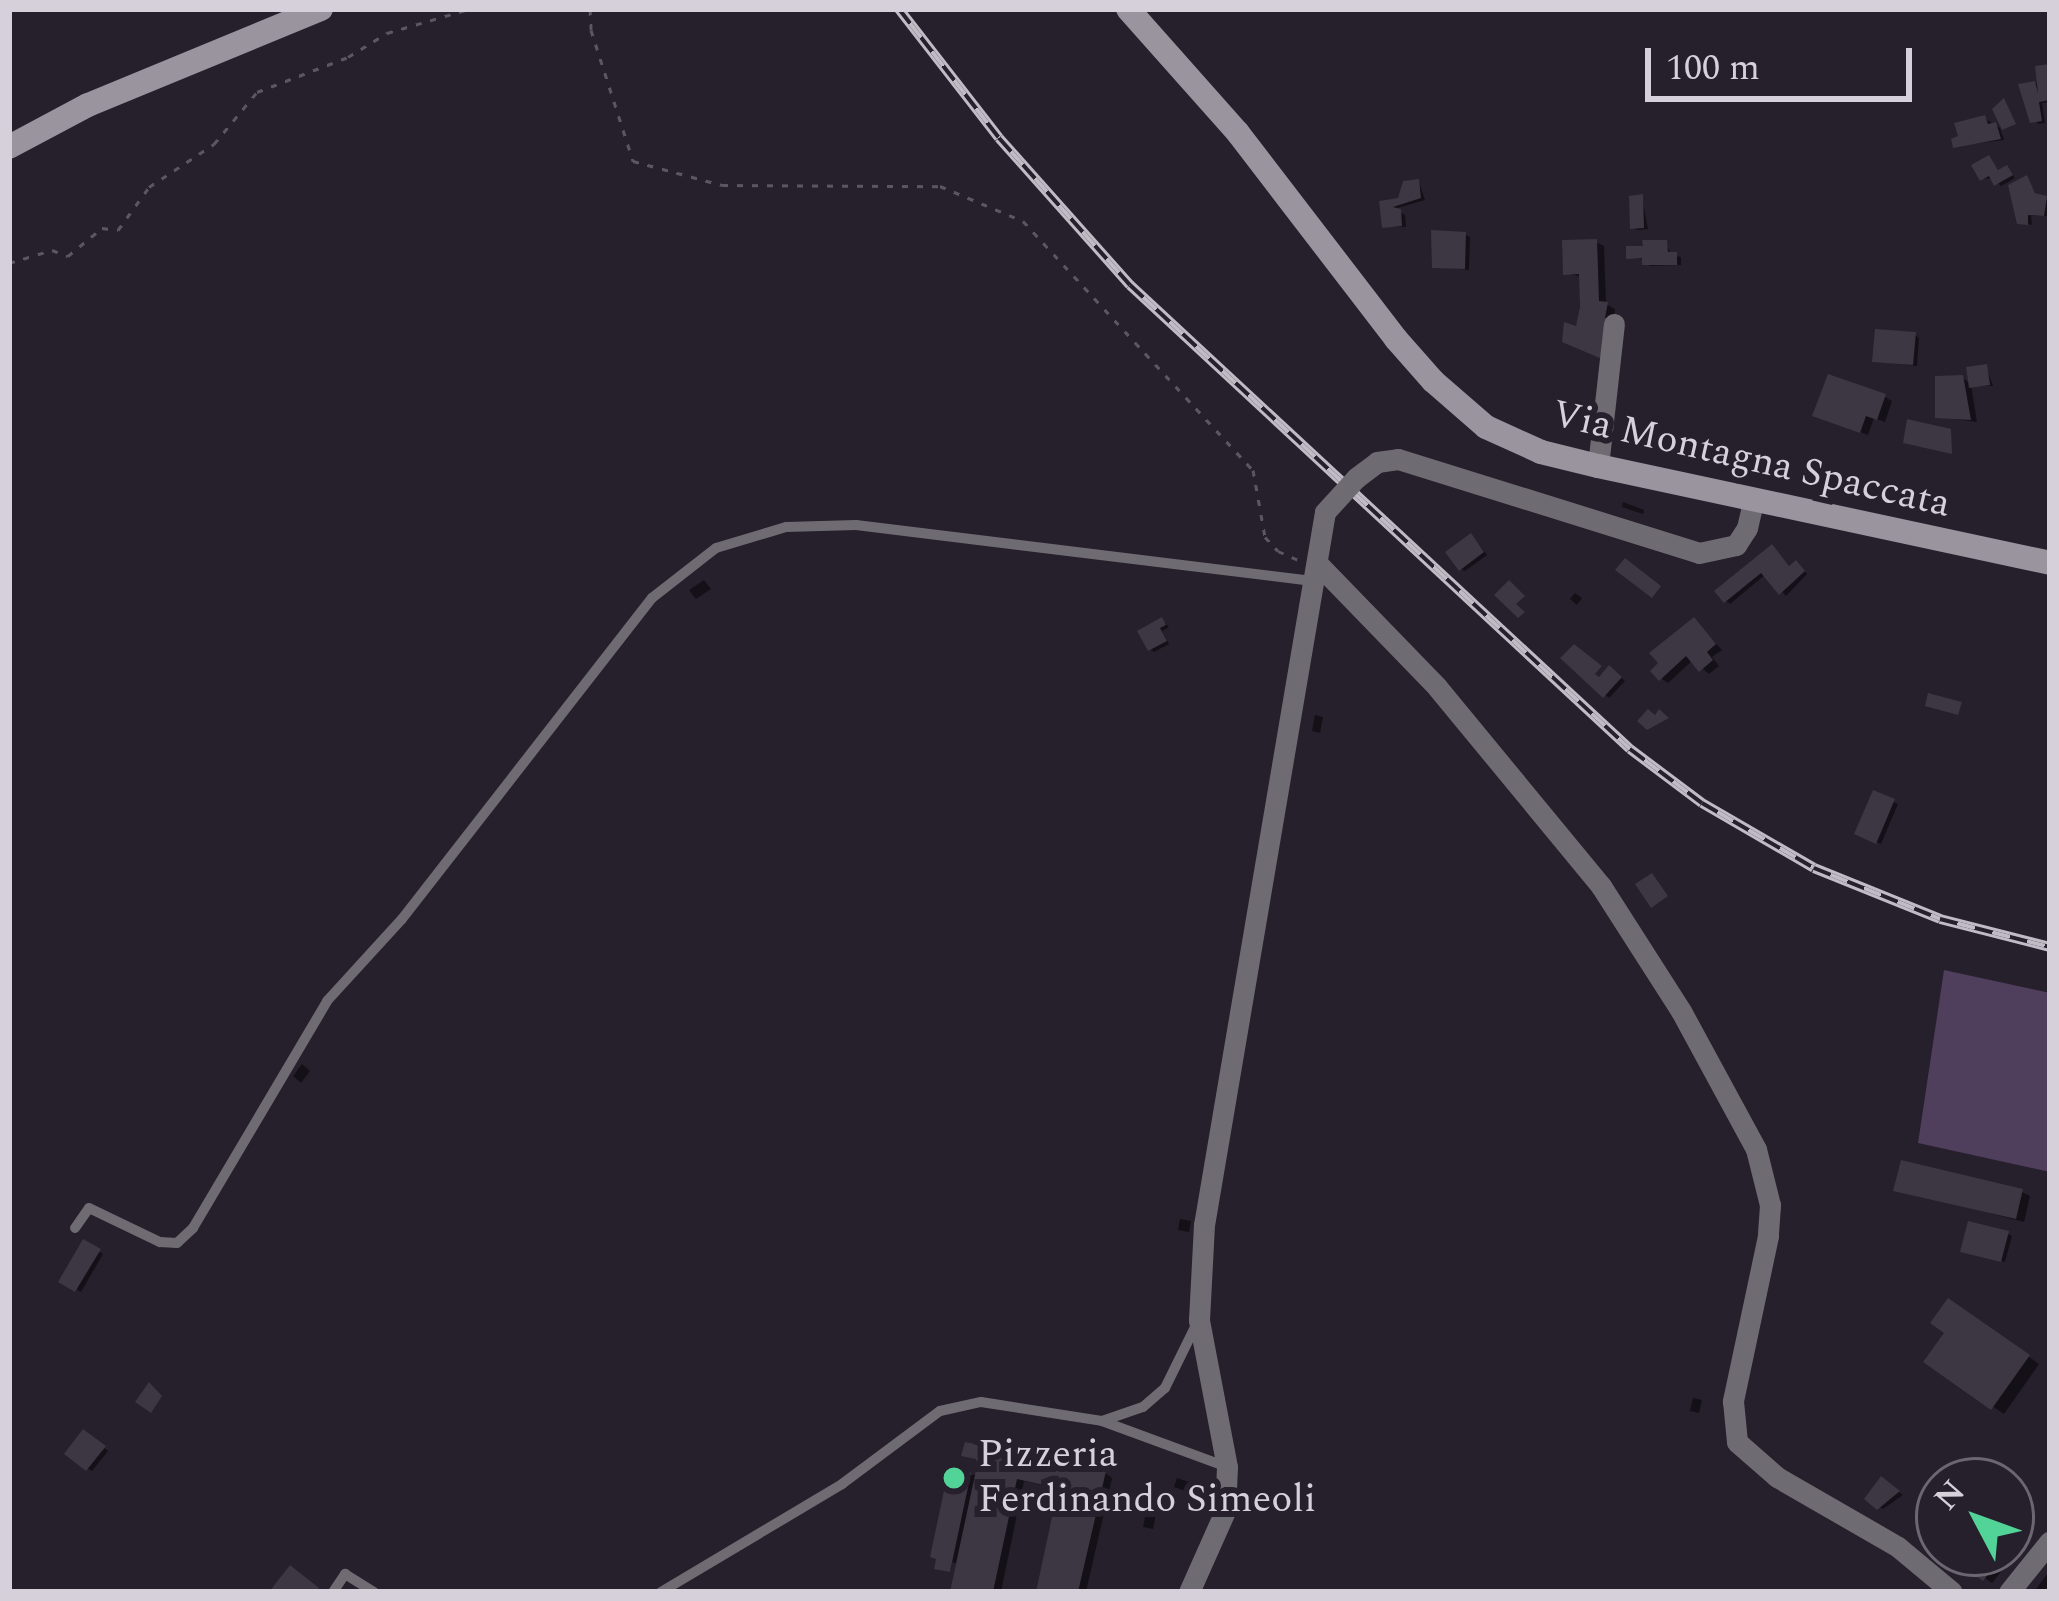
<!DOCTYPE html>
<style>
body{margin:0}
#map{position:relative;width:2059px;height:1601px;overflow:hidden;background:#261f2c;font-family:Spectral,serif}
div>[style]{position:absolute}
.green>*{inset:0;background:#503e5d}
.shadow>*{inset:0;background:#0007}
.building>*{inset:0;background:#3d3643}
.path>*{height:3px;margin-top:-1.5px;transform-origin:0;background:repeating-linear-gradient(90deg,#5c5662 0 6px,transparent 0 15px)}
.lane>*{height:10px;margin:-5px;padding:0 5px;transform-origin:5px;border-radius:5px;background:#6f6b72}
.street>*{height:21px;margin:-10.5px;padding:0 10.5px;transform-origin:10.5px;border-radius:10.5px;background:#6f6b72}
.secondary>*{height:24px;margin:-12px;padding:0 12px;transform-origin:12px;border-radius:12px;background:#9a949f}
.rail>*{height:10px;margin-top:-5px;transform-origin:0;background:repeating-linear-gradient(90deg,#261f2c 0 18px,#c0bbc4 0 36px);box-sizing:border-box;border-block:3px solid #c0bbc4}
.street-bridge>*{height:21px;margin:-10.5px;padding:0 10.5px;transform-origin:10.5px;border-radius:10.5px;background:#6f6b72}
.dots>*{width:33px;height:33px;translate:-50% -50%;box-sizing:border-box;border:6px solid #261f2c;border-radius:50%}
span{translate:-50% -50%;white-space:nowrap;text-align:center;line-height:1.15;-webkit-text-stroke:12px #261f2c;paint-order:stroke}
.street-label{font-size:39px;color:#d5d0d9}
.poi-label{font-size:39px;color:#d5d0d9}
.left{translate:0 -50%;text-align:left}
.frame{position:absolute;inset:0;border:12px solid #d5d0d9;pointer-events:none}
.north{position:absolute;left:1915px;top:1457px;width:120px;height:120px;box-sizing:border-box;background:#261f2c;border:3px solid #6c6671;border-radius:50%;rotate:311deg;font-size:33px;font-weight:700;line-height:48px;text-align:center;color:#d5d0d9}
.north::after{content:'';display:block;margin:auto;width:42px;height:54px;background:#52d397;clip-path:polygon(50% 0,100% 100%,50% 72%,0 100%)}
.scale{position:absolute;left:1645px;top:48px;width:267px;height:54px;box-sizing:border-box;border:6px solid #d5d0d9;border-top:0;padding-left:15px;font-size:36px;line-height:42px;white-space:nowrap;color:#d5d0d9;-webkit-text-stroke:9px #261f2c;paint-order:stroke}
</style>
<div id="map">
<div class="green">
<div style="clip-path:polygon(1944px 970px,2050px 993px,2050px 1172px,1918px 1143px)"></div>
</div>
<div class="shadow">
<div style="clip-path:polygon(2050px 68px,2050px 102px,2042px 103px,2045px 123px,2038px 124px,2021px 86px,2040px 83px)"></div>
<div style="clip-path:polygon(1984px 118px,2000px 128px,2004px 140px,1956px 146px)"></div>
<div style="clip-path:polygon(1989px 158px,2000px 172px,2007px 168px,2015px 178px,2001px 186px,1993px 178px,1982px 179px)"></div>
<div style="clip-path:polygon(2027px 179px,2038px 197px,2050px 201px,2048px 216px,2031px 216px,2032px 225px,2020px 222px)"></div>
<div style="clip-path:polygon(1419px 182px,1425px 200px,1394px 209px,1405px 215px,1406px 227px,1385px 226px,1382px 203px,1400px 200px)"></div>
<div style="clip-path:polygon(1642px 197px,1648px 229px,1637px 230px,1632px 227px)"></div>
<div style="clip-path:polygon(1466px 235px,1470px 237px,1469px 270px,1435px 266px)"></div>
<div style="clip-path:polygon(1596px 242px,1604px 246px,1606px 304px,1615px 309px,1610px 361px,1574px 346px,1583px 307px,1582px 277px,1566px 273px)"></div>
<div style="clip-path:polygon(1666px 243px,1671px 255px,1681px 257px,1681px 265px,1650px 266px,1645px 259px,1629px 257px)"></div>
<div style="clip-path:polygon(1915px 335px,1919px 338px,1917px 366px,1875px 361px)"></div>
<div style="clip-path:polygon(1986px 367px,1993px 386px,1971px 385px,1977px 422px,1938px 417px,1962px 378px,1972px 384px)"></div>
<div style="clip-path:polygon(1885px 397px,1892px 401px,1885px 422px,1874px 418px,1868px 435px,1824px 419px)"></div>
<div style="clip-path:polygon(1623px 502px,1644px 510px,1643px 514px,1622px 507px)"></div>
<div style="clip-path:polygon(1475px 540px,1487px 555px,1465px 571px,1461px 569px)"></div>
<div style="clip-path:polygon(1776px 550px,1791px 568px,1801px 567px,1807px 574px,1786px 596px,1766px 574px,1730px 604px,1726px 601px)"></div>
<div style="clip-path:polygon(704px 580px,711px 589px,696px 599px,689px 590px)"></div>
<div style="clip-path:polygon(1575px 593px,1582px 598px,1577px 605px,1570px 599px)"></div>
<div style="clip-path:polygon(1162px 620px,1169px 627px,1162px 631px,1169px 644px,1154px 652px,1150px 649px)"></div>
<div style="clip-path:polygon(1694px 621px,1722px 650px,1712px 657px,1719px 666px,1709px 674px,1693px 660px,1668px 683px,1661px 678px)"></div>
<div style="clip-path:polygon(1564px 658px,1591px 660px,1601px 668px,1591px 672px,1605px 691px,1614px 671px,1625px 681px,1609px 698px)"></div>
<div style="clip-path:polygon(1315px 715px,1323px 717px,1320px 733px,1312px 731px)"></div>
<div style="clip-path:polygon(1875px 794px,1898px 804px,1881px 844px,1857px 833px)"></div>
<div style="clip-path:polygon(302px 1064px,310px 1071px,301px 1083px,293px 1076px)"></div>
<div style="clip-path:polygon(1897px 1189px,2022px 1192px,2030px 1196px,2024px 1222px)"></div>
<div style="clip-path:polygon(1180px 1219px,1191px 1221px,1189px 1232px,1178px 1230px)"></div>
<div style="clip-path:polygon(2008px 1234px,2012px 1236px,2005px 1262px,1968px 1253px)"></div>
<div style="clip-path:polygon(84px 1243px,103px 1254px,81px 1292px,62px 1281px)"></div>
<div style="clip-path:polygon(1973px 1318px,2039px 1364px,2004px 1414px,1927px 1362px)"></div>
<div style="clip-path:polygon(1693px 1398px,1702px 1400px,1699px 1413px,1690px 1411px)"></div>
<div style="clip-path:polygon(84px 1433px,108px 1451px,92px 1471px,68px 1454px)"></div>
<div style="clip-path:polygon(1105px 1473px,1112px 1478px,1086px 1592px,1039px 1592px,1055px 1518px,1054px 1488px,1024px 1481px,1001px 1592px,953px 1592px,958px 1564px,952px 1562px,951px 1570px,938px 1568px,970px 1475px)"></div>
<div style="clip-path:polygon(1177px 1478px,1192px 1483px,1188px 1492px,1174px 1487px)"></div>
<div style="clip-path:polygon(1882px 1480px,1903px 1495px,1883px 1509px,1868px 1499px)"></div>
<div style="clip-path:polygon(1146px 1512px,1156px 1514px,1153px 1529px,1143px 1527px)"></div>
<div style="clip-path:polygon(1950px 1553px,2005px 1553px,2000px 1561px,2006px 1565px,1992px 1583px)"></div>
<div style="clip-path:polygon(2050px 1570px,2050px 1592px,2034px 1592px)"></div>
</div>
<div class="building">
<div style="clip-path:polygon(2050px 64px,2050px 100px,2039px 102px,2042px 121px,2030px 123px,2018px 84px,2035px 81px,2038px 93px,2035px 66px)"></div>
<div style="clip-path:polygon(2004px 98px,2016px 124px,2002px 130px,1992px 109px)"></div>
<div style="clip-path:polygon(1985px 115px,1988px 124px,1996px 122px,2001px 139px,1953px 148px,1951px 139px,1958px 136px,1954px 123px)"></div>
<div style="clip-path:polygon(1989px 155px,1998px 170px,2007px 165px,2013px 175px,1994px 186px,1989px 176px,1980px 181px,1971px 165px)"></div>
<div style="clip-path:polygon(2027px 175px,2035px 193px,2047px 196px,2044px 216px,2028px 215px,2028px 225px,2017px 224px,2008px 185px)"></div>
<div style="clip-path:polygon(1419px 179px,1421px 198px,1393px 207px,1401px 209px,1402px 226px,1382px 228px,1379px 201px,1398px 198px,1403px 181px)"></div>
<div style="clip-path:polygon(1643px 194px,1644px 228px,1630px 229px,1629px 196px)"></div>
<div style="clip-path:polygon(1431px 230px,1466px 232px,1465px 269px,1432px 268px)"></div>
<div style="clip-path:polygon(1597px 239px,1599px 301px,1608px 302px,1605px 318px,1609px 318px,1602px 359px,1562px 342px,1564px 322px,1576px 326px,1580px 307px,1579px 274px,1563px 275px,1562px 240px)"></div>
<div style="clip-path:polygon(1642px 240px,1667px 240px,1668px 252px,1677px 252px,1677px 265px,1642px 265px,1642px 258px,1626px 259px,1626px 246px,1643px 246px)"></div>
<div style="clip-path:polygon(1875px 329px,1916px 332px,1913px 365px,1872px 362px)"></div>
<div style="clip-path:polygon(1987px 364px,1990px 385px,1969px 388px,1966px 367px)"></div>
<div style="clip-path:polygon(1828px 374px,1886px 394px,1877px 420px,1866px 416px,1860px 433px,1812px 416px)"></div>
<div style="clip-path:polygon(1963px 375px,1971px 420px,1935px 418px,1935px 376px)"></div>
<div style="clip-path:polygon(1907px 419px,1951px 429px,1952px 454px,1903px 443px)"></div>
<div style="clip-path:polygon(1471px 533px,1484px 552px,1459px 571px,1445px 552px)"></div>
<div style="clip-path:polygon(1772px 544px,1789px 566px,1796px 560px,1805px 571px,1779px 595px,1761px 573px,1724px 603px,1714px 591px)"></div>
<div style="clip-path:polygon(1625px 558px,1661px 586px,1652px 598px,1615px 570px)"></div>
<div style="clip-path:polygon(1509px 580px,1525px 596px,1516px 604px,1525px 612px,1518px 618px,1494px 595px)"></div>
<div style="clip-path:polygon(1162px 617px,1166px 625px,1160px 628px,1167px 641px,1148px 651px,1137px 631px)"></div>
<div style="clip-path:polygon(1694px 617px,1716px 644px,1707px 652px,1713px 660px,1699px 672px,1686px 656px,1659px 681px,1650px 671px,1658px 663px,1649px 653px)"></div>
<div style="clip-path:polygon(1574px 644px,1602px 666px,1595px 674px,1599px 677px,1609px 665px,1622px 677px,1603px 698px,1560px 658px)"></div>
<div style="clip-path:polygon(1928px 693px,1962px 702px,1958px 715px,1925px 706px)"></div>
<div style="clip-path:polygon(1648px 709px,1655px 715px,1659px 709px,1669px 718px,1647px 730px,1637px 721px)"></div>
<div style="clip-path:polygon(1873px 790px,1895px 799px,1876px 844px,1854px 834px)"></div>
<div style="clip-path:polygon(1652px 873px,1668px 896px,1651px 908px,1635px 884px)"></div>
<div style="clip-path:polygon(1901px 1160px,2023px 1189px,2016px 1219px,1893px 1191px)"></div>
<div style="clip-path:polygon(1968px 1221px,2009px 1231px,2001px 1262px,1960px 1252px)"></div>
<div style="clip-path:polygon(83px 1239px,101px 1249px,75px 1292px,58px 1282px)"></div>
<div style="clip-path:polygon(1948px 1298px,2030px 1355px,1991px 1410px,1923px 1362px,1944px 1333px,1930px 1323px)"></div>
<div style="clip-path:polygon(149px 1382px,162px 1396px,151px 1413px,135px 1402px)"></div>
<div style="clip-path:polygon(83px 1429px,106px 1446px,86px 1471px,64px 1454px)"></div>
<div style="clip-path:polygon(965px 1442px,1106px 1471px,1078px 1592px,1036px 1592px,1052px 1517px,1045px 1516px,1052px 1487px,1017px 1479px,993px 1592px,950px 1592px,976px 1470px,976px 1459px,961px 1456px)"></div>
<div style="clip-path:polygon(949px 1467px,971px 1473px,950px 1572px,934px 1569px,936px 1559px,930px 1557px)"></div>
<div style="clip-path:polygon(1881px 1476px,1900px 1491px,1877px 1510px,1864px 1499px)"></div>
<div style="clip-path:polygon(1945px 1553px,1993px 1553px,2000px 1558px,1983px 1581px)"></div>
<div style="clip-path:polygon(290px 1565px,319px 1588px,317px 1592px,269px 1592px)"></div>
</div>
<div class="path">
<div style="left:590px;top:9px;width:21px;rotate:87deg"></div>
<div style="left:591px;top:30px;width:138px;rotate:72.2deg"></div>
<div style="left:633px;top:161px;width:92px;rotate:15.1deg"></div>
<div style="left:722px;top:185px;width:218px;rotate:0.3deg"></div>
<div style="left:940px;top:186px;width:90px;rotate:22.9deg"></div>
<div style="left:1023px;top:221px;width:339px;rotate:47.3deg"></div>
<div style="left:1253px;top:470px;width:68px;rotate:79.8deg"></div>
<div style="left:1265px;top:537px;width:19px;rotate:47deg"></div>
<div style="left:1278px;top:551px;width:22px;rotate:24deg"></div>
<div style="left:9px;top:263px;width:45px;rotate:-16.8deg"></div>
<div style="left:52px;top:250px;width:17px;rotate:21deg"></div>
<div style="left:68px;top:256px;width:44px;rotate:-39.5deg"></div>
<div style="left:102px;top:228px;width:16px;rotate:7deg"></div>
<div style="left:118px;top:230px;width:53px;rotate:-54.2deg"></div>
<div style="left:149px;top:187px;width:78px;rotate:-33.5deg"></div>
<div style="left:214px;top:144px;width:67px;rotate:-50.4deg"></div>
<div style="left:257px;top:92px;width:97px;rotate:-21deg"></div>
<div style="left:348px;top:57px;width:46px;rotate:-31.6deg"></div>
<div style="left:387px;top:33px;width:85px;rotate:-16.3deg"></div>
</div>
<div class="lane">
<div style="left:75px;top:1228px;width:24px;rotate:-55deg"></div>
<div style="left:89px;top:1208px;width:79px;rotate:25.6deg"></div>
<div style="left:160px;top:1242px;width:17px;rotate:3deg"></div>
<div style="left:177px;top:1243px;width:22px;rotate:-43deg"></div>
<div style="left:193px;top:1228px;width:264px;rotate:-59.4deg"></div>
<div style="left:327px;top:1001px;width:111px;rotate:-47.6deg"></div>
<div style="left:402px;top:919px;width:407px;rotate:-52.1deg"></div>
<div style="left:652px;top:598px;width:81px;rotate:-38deg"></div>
<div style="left:716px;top:548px;width:73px;rotate:-16.7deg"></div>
<div style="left:786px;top:527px;width:70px;rotate:-1.6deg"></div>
<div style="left:856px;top:525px;width:460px;rotate:7deg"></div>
<div style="left:1102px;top:1421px;width:133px;rotate:20.2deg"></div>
<div style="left:333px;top:1592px;width:22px;rotate:-56deg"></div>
<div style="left:345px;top:1574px;width:34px;rotate:32deg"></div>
<div style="left:661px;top:1592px;width:211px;rotate:-30.8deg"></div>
<div style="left:842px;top:1484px;width:122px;rotate:-36.7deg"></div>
<div style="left:940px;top:1411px;width:42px;rotate:-12.4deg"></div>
<div style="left:981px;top:1402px;width:122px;rotate:8.9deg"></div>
<div style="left:1102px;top:1421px;width:43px;rotate:-18.9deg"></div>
<div style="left:1143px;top:1407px;width:29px;rotate:-41deg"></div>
<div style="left:1165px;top:1388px;width:72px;rotate:-63.8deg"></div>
</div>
<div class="street">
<div style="left:1598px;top:466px;width:143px;rotate:-83.6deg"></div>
<div style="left:1356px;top:478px;width:26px;rotate:-37deg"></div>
<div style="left:1377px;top:462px;width:21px;rotate:-8deg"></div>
<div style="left:1398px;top:459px;width:315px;rotate:17.3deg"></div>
<div style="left:1699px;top:553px;width:38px;rotate:-12deg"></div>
<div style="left:1736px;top:545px;width:20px;rotate:-57deg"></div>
<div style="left:1747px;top:528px;width:28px;rotate:-77deg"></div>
<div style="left:1318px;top:564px;width:171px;rotate:45.9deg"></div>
<div style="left:1437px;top:687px;width:258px;rotate:50.5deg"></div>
<div style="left:1601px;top:886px;width:148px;rotate:57.4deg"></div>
<div style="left:1681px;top:1011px;width:157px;rotate:61.5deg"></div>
<div style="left:1756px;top:1149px;width:58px;rotate:76deg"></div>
<div style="left:1770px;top:1205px;width:31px;rotate:94deg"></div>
<div style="left:1768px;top:1236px;width:169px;rotate:102deg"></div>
<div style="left:1733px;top:1401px;width:41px;rotate:84.4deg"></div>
<div style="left:1737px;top:1442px;width:53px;rotate:41.2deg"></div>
<div style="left:1777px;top:1477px;width:140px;rotate:30deg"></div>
<div style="left:1898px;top:1547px;width:70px;rotate:39.8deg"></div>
<div style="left:1189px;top:1592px;width:89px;rotate:-66deg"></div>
<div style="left:1225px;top:1511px;width:44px;rotate:-87.4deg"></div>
<div style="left:1227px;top:1467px;width:150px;rotate:-100.8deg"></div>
<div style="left:1199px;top:1320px;width:95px;rotate:-87deg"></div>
<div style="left:1204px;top:1225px;width:723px;rotate:-80.37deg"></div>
<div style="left:2009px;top:1592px;width:65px;rotate:-51.2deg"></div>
</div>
<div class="secondary">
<div style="left:1128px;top:9px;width:166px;rotate:48.4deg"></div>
<div style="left:1238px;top:133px;width:260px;rotate:52.5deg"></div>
<div style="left:1396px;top:339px;width:56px;rotate:48.6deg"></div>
<div style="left:1433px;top:381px;width:70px;rotate:41deg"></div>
<div style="left:1486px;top:427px;width:60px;rotate:24.4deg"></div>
<div style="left:1541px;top:452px;width:59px;rotate:13.8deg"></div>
<div style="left:1598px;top:466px;width:462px;rotate:12.1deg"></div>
<div style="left:9px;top:147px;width:89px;rotate:-28deg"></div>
<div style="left:88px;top:105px;width:252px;rotate:-22.4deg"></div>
</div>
<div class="rail">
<div style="left:899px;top:9px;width:163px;rotate:52.2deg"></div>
<div style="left:999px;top:138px;width:197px;rotate:48.3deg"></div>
<div style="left:1130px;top:285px;width:682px;rotate:42.86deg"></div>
<div style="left:1630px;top:749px;width:90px;rotate:36.9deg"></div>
<div style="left:1702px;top:803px;width:129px;rotate:30.1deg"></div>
<div style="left:1814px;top:868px;width:136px;rotate:22deg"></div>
<div style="left:1940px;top:919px;width:114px;rotate:14.3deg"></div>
</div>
<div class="street-bridge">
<div style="left:1325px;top:512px;width:46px;rotate:-47.6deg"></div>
</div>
<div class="dots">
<div style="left:954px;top:1478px;background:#52d397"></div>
</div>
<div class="street-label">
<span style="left:1751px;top:460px;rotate:13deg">Via Montagna Spaccata</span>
</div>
<div class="poi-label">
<span class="left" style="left:978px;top:1478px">Pizzeria<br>Ferdinando Simeoli</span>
</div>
<div class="frame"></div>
<div class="north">N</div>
<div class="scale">100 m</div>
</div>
